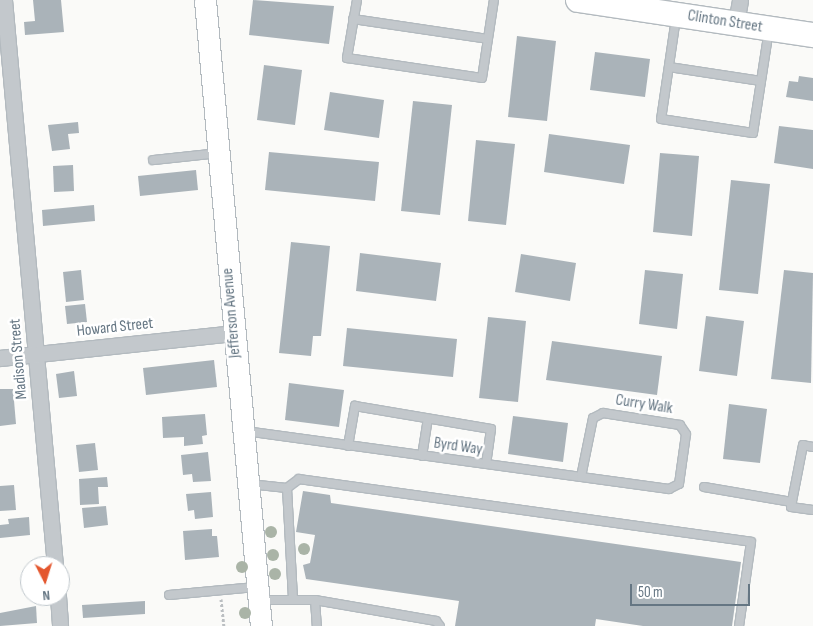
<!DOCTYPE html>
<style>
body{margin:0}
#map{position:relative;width:813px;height:626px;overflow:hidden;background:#fafaf8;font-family:"Sofia Sans Condensed",sans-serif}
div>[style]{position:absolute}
.building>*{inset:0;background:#aab3b9}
.path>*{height:3px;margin-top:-1.5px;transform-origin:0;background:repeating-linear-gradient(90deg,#bbbfc2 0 2.5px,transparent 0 5px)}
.roads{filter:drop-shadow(1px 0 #b3babf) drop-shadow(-1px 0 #b3babf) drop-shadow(0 1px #b3babf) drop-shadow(0 -1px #b3babf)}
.lane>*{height:8px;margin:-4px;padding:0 4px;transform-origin:4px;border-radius:4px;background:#c3c8cc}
.street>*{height:15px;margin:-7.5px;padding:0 7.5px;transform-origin:7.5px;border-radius:7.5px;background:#c3c8cc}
.secondary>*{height:21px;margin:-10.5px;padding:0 10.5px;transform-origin:10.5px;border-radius:10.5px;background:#fff}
.primary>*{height:24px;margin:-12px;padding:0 12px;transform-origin:12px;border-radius:12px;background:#fff}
.trees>*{width:12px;height:12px;margin:-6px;border-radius:50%;background:#aab4a7}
span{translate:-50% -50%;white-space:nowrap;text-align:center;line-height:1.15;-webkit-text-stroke:5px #fff;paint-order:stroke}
.street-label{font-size:16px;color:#657683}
.north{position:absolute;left:20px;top:556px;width:50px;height:50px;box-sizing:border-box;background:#fff;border:1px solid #c1c8cd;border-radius:50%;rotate:175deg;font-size:14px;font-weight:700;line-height:20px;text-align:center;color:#657683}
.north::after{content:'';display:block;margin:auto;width:18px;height:22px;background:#e4572e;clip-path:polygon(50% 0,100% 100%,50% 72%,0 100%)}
.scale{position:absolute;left:630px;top:584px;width:120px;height:22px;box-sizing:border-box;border:2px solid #657683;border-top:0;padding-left:6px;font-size:15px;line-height:18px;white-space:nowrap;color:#657683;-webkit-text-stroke:4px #fff;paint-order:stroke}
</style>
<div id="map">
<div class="building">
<div style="clip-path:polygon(33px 0,61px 0,64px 32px,25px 35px,24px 22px,35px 21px)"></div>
<div style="clip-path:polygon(253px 0,334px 6px,329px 44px,249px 35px)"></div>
<div style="clip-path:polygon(517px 36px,556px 41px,547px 121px,508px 117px)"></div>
<div style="clip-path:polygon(595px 52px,650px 59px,645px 97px,590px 90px)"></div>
<div style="clip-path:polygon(264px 65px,302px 70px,295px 125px,257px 120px)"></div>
<div style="clip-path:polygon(799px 76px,813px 78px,813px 101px,786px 97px,789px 81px,798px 82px)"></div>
<div style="clip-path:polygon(330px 92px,384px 100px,379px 138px,324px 130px)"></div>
<div style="clip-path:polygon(413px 101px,452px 105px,440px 215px,401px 211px)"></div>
<div style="clip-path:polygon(78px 122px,79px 133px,68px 134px,70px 149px,52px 151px,48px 125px)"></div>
<div style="clip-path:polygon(779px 126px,813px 130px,813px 169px,774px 163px)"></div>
<div style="clip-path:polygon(549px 134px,630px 145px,624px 184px,544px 172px)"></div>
<div style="clip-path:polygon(476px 140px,515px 144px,506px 225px,468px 221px)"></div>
<div style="clip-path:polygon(269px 152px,379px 162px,375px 201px,265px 190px)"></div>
<div style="clip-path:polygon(660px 153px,699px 156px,692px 236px,653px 232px)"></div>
<div style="clip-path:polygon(73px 165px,74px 191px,54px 192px,53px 166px)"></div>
<div style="clip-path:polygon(196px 170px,198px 190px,140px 196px,138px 176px)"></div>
<div style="clip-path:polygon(731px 180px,770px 184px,758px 294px,719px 290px)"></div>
<div style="clip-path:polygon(94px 205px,95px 221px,43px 226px,42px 210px)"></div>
<div style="clip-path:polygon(291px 242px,330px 246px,321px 336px,313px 336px,311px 356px,279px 353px)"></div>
<div style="clip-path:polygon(360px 253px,441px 263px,436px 301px,356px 291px)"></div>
<div style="clip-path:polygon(521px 254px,576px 263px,570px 301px,515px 292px)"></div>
<div style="clip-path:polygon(81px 270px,84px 300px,66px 302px,63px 272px)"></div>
<div style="clip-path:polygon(645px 270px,683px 274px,677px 329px,639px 324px)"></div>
<div style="clip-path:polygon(784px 270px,813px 273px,811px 383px,771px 379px)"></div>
<div style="clip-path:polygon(85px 304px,87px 322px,67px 324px,65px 306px)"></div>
<div style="clip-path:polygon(706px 316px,744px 321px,737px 376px,699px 371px)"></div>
<div style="clip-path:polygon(488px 317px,526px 321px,518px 402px,479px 398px)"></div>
<div style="clip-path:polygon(347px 328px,457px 339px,453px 377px,343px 366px)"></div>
<div style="clip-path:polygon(552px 341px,662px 356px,657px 395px,546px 380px)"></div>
<div style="clip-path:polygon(214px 360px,217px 387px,146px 395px,143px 368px)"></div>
<div style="clip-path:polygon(74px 371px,77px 396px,59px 398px,56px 374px)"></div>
<div style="clip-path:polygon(289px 383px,344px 390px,339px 427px,285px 420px)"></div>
<div style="clip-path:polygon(0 389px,13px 389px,16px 424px,0 426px)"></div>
<div style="clip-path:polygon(729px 404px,767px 409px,760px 463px,723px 459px)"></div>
<div style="clip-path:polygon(205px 414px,207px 435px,202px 436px,203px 444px,184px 446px,184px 437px,163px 438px,162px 417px)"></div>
<div style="clip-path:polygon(513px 416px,568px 423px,563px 462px,508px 454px)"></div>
<div style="clip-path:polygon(95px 443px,98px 470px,79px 472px,76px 445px)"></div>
<div style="clip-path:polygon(208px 452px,211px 481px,193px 482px,192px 474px,183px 475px,181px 455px)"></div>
<div style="clip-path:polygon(107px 477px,108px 487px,98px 487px,99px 504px,80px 505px,79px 479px)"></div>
<div style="clip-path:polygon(14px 485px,16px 510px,0 511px,0 486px)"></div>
<div style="clip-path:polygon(303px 491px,330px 495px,331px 503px,741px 562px,732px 626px,643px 626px,596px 619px,595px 626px,455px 626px,459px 601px,306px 579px,303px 565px,310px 563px,315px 535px,296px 532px)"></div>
<div style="clip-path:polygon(211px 492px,213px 517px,195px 519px,194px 510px,188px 511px,186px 494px)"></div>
<div style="clip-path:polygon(106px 506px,108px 525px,84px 528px,82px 508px)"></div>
<div style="clip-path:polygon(29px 517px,30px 535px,0 538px,0 525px,9px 524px,8px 519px)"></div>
<div style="clip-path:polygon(212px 529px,212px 536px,217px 536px,219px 557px,185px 560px,183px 531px)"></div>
<div style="clip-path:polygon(145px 601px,145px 614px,83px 618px,82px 605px)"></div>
<div style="clip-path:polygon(36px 606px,37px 623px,0 626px,0 613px)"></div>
</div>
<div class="path">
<div style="left:221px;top:599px;width:27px;rotate:84deg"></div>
</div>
<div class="roads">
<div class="lane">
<div style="left:357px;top:0;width:59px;rotate:99.8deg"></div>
<div style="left:347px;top:58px;width:136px;rotate:8.4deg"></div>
<div style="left:482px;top:78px;width:79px;rotate:-81.3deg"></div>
<div style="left:676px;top:18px;width:102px;rotate:98.4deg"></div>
<div style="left:661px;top:119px;width:93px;rotate:8.7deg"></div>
<div style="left:753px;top:133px;width:104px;rotate:-81.2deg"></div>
<div style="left:353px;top:19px;width:136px;rotate:8.4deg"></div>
<div style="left:669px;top:67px;width:93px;rotate:8.7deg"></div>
<div style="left:153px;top:160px;width:65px;rotate:-6.1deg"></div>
<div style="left:245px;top:431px;width:428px;rotate:7.8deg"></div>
<div style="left:669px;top:489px;width:11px;rotate:-27deg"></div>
<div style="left:679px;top:484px;width:50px;rotate:-82deg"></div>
<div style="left:686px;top:434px;width:11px;rotate:-124deg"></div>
<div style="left:680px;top:425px;width:78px;rotate:-171.1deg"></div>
<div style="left:603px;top:413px;width:11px;rotate:153deg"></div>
<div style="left:593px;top:418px;width:60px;rotate:101.5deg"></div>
<div style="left:348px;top:446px;width:41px;rotate:-80.1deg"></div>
<div style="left:355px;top:406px;width:138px;rotate:9.6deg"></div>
<div style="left:491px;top:429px;width:35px;rotate:98deg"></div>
<div style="left:813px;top:447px;width:10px;rotate:-169deg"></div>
<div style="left:803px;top:445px;width:63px;rotate:101deg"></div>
<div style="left:791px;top:507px;width:22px;rotate:8deg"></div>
<div style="left:422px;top:456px;width:37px;rotate:-81deg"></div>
<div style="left:249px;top:484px;width:38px;rotate:6deg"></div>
<div style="left:287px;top:488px;width:110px;rotate:86.9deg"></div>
<div style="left:704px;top:487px;width:89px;rotate:9.7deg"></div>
<div style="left:287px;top:488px;width:15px;rotate:-37deg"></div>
<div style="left:299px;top:479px;width:456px;rotate:7.9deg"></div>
<div style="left:751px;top:542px;width:85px;rotate:98.1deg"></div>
<div style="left:169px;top:595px;width:87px;rotate:-5.3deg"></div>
<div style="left:261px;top:600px;width:54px"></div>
<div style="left:315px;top:600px;width:123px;rotate:9.8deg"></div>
<div style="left:436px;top:621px;width:6px;rotate:51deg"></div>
<div style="left:315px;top:600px;width:26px;rotate:86deg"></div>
</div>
<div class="street">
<div style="left:4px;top:0;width:568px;rotate:84.85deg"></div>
<div style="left:736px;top:23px;width:23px;rotate:-80deg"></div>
<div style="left:0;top:358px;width:234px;rotate:-6.1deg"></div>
<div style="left:58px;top:596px;width:30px;rotate:86deg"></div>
</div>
<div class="secondary">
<div style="left:205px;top:0;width:628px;rotate:84.89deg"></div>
</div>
<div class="primary">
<div style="left:578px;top:0;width:238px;rotate:8.5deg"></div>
</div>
</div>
<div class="trees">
<div style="left:271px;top:532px"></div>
<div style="left:304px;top:549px"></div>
<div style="left:273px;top:555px"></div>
<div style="left:242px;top:567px"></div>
<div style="left:275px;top:574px"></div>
<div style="left:245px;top:613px"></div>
</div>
<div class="street-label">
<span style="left:725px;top:22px;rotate:9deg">Clinton Street</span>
<span style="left:232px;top:313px;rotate:-95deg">Jefferson Avenue</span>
<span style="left:115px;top:328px;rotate:-6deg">Howard Street</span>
<span style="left:19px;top:359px;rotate:-95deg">Madison Street</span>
<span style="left:644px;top:405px;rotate:9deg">Curry Walk</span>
<span style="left:458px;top:447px;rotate:8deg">Byrd Way</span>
</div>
<div class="north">N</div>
<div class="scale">50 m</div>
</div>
